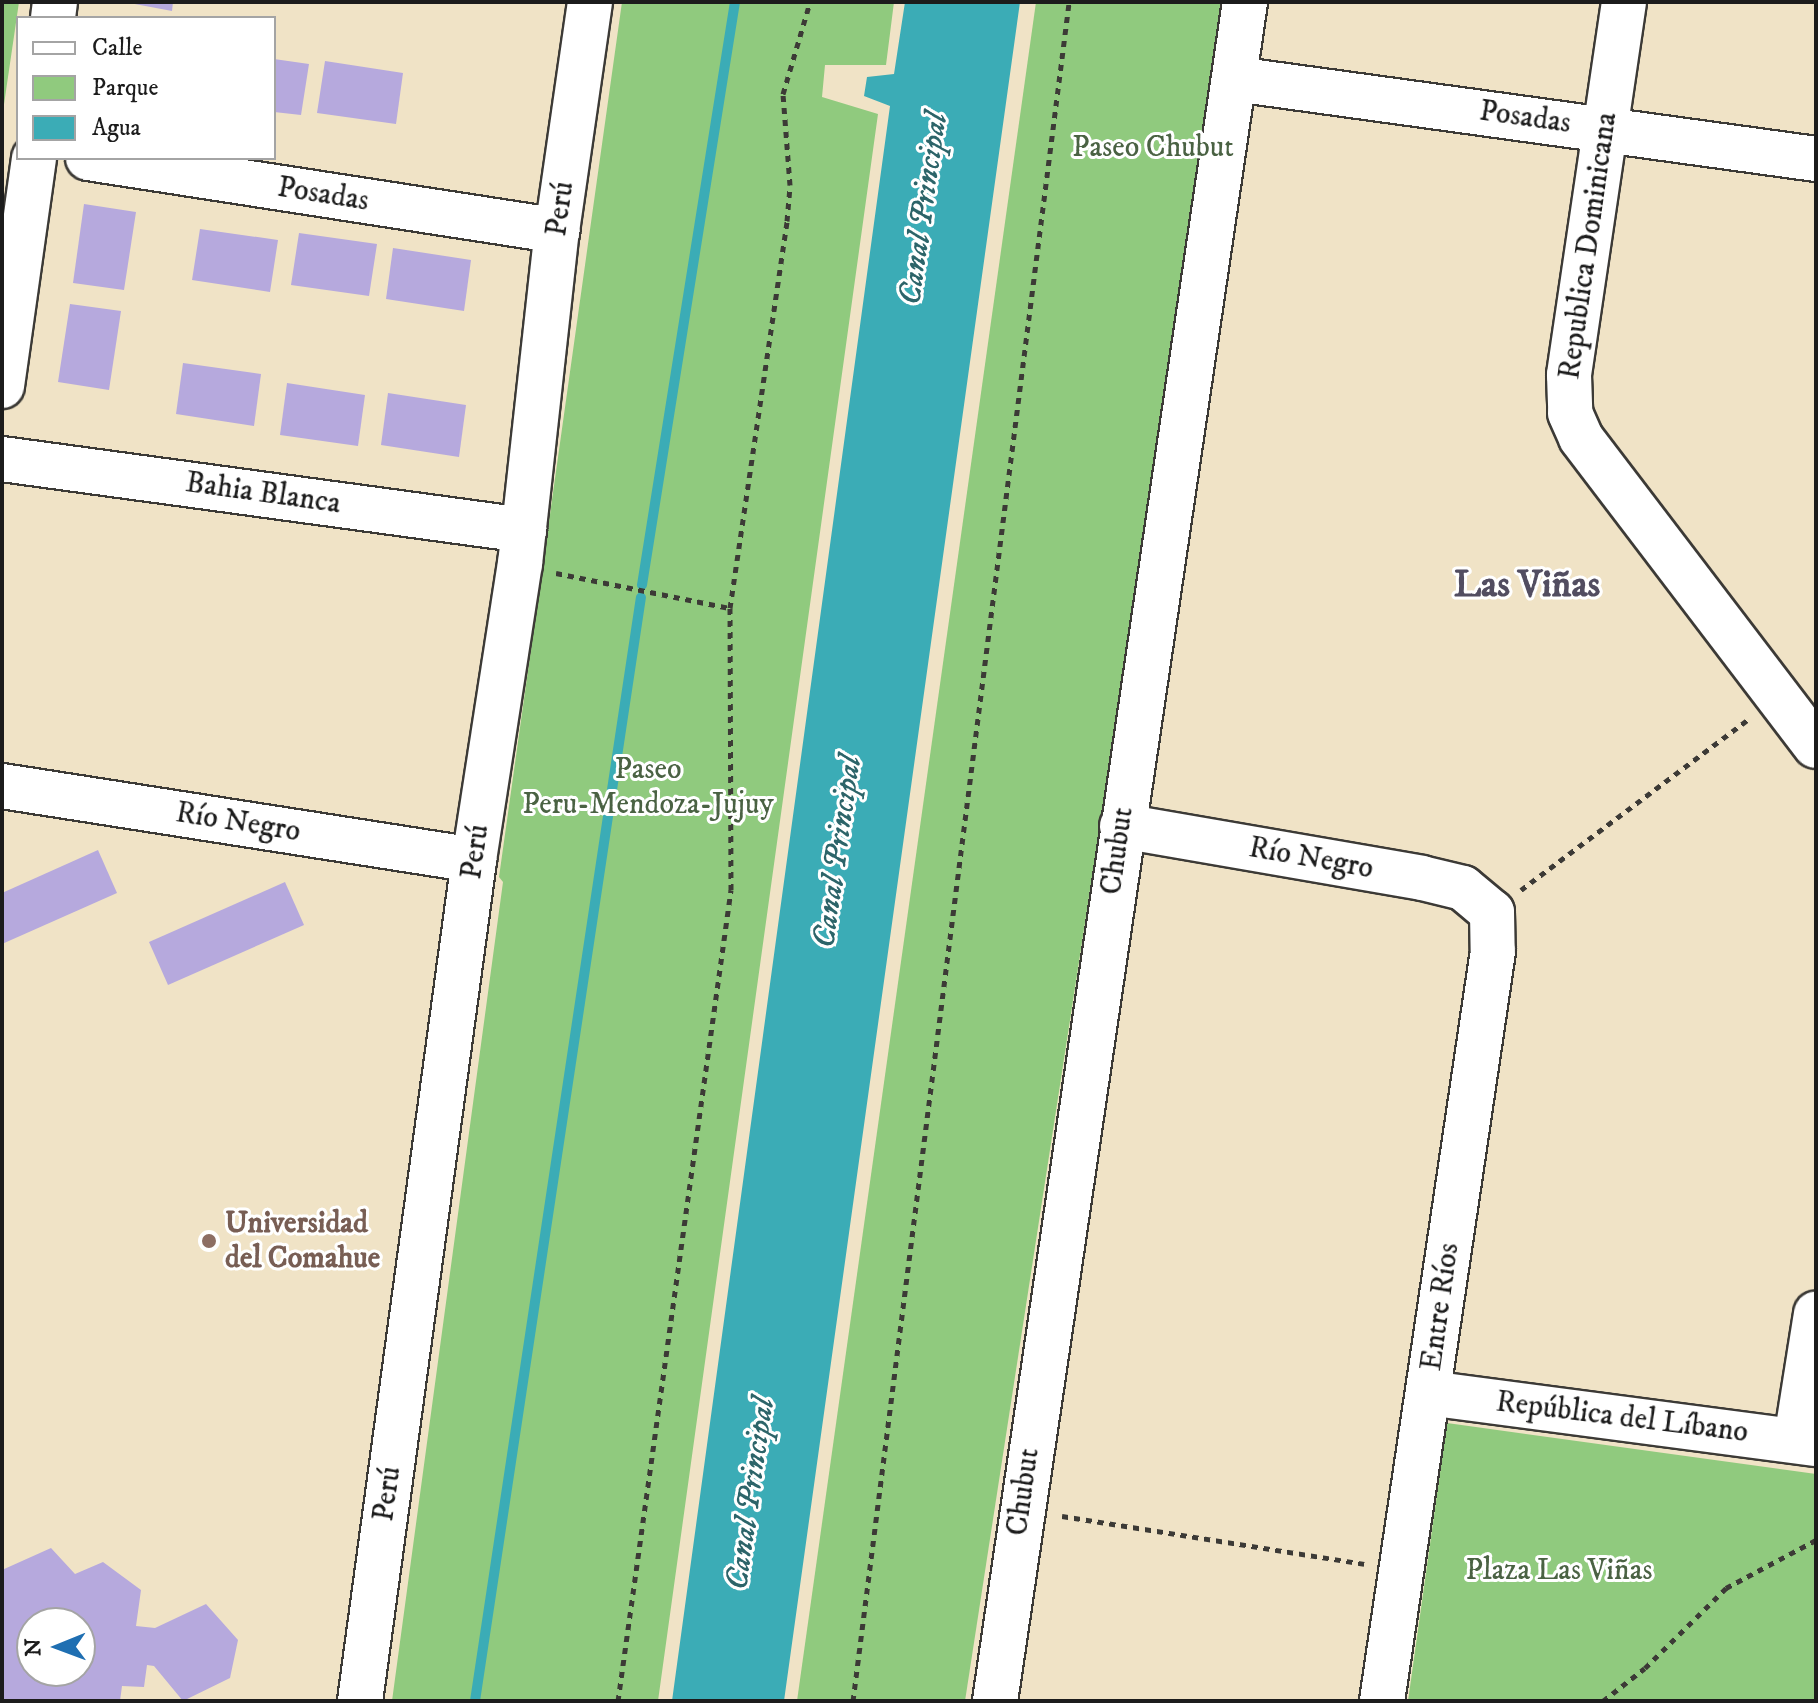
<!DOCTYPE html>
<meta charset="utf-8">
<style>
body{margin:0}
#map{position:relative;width:1818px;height:1703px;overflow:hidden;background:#f0e3c6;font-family:"IM FELL DW Pica",serif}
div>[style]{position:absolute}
.green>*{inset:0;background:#90ca7e}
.water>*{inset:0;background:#3bacb6}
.stream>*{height:10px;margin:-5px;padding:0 5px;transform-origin:5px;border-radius:5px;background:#3bacb6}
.building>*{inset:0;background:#b6a9dd}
.path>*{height:5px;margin-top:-2.5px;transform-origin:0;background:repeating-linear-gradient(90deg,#3c3a36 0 6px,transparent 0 12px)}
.roads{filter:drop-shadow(2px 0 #3c3a36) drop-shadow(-2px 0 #3c3a36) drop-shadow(0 2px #3c3a36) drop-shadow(0 -2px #3c3a36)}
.minor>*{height:44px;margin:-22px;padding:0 22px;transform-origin:22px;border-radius:22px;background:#fff}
.major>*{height:44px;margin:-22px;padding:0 22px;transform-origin:22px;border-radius:22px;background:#fff}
.dots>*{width:22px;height:22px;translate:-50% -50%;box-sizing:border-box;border:4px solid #fff;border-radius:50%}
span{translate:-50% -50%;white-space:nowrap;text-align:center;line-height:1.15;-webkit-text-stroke:6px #fff;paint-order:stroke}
.street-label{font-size:30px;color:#1c1c1c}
.park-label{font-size:30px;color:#4a6243}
.education-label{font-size:30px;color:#785e54;font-weight:700}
.left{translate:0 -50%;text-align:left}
.water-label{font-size:32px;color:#2c6469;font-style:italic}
.district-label{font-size:38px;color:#524d60;font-weight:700}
.frame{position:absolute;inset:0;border:4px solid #1c1c1c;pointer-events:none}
.legend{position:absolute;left:16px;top:16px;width:260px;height:144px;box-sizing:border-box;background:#fff;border:2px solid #a4a4a4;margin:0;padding:10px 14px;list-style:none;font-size:24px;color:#1c1c1c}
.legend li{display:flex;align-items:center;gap:16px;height:40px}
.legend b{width:40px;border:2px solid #a4a4a4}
.north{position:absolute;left:16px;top:1607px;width:80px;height:80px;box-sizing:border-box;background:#fff;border:2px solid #a4a4a4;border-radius:50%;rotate:269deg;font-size:22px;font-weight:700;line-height:32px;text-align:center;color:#1c1c1c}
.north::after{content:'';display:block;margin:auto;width:28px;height:36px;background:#1f6fb2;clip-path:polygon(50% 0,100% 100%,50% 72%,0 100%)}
</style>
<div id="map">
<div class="green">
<div style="clip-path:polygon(2px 2px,19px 2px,2px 118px)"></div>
<div style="clip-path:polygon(622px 2px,894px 2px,886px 65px,825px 65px,822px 97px,878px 114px,658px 1701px,392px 1701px,503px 882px,499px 877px)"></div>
<div style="clip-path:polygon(1036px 2px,1227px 2px,965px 1701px,797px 1701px)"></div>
<div style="clip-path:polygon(1447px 1423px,1816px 1474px,1816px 1701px,1408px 1701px)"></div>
</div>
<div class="water">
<div style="clip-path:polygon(905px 2px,1020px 2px,784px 1701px,672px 1701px,890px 106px,864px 96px,867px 77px,894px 74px)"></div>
</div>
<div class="stream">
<div style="left:642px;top:585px;width:590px;rotate:-80.94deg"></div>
<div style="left:475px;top:1701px;width:1116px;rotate:-81.45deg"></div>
</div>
<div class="building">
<div style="clip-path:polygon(124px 2px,173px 2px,172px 11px)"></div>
<div style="clip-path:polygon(274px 59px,309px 64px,301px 115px,274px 112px)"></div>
<div style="clip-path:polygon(325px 61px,403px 73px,396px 124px,317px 113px)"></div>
<div style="clip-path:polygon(84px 204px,136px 212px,124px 290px,73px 283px)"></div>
<div style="clip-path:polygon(200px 229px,278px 240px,270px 292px,192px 280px)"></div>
<div style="clip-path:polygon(299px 233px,377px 244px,369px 296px,291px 285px)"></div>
<div style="clip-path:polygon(393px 248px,471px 260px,464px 311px,386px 299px)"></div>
<div style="clip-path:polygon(70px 304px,121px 311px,109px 390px,58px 382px)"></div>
<div style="clip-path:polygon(183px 363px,261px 374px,254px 426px,176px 414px)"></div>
<div style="clip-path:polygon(287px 383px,365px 395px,358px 446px,280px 435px)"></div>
<div style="clip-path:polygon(388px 393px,466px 405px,459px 457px,381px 445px)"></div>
<div style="clip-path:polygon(98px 850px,117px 893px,2px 944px,2px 893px)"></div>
<div style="clip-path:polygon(285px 882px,304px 925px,168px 985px,149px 942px)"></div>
<div style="clip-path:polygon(evenodd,51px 1548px,75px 1574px,103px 1562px,141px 1590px,136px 1626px,155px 1628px,206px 1604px,238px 1640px,230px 1678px,183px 1701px,154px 1666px,147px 1665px,144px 1687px,122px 1686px,120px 1701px,2px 1701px,2px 1570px,51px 1548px,32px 1623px,80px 1623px,80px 1671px,32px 1671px,32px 1623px)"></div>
</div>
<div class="path">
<div style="left:556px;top:573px;width:177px;rotate:11.4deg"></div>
<div style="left:1521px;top:890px;width:286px;rotate:-36.9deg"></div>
<div style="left:1062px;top:1516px;width:306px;rotate:9deg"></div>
<div style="left:618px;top:1701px;width:819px;rotate:-82.07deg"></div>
<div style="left:731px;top:890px;width:282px;rotate:-90.2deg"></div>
<div style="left:730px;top:608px;width:391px;rotate:-81.6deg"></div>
<div style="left:787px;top:221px;width:36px;rotate:-85deg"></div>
<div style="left:790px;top:185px;width:91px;rotate:-94.4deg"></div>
<div style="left:783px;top:94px;width:96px;rotate:-73.6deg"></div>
<div style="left:853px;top:1701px;width:1713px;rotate:-82.75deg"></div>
<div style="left:1603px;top:1701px;width:53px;rotate:-38.2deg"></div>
<div style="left:1645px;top:1668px;width:114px;rotate:-44.6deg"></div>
<div style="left:1726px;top:1588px;width:102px;rotate:-28.1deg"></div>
</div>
<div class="roads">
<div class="minor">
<div style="left:1624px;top:2px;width:377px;rotate:98.4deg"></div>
<div style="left:1569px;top:375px;width:38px;rotate:88deg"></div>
<div style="left:1570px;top:413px;width:27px;rotate:66deg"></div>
<div style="left:1581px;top:438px;width:387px;rotate:52.7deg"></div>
<div style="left:53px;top:18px;width:16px;rotate:-83deg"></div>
<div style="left:1235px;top:79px;width:586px;rotate:7.84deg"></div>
<div style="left:88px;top:158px;width:475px;rotate:8.8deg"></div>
<div style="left:2px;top:386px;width:230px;rotate:-82deg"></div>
<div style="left:2px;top:459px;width:527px;rotate:7.75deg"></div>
<div style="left:2px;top:786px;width:478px;rotate:8.9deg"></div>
<div style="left:1122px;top:826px;width:304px;rotate:9.8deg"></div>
<div style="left:1422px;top:878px;width:42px;rotate:13.7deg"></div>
<div style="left:1463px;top:888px;width:38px;rotate:40deg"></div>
<div style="left:1492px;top:912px;width:39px;rotate:89deg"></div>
<div style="left:1493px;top:951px;width:758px;rotate:98.42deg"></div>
<div style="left:1428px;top:1393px;width:391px;rotate:7.5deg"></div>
<div style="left:1796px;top:1440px;width:128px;rotate:-81deg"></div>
<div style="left:995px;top:1701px;width:1717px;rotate:-81.63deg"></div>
</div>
<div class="major">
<div style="left:360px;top:1701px;width:849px;rotate:-82.28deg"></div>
<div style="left:474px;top:860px;width:300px;rotate:-81.2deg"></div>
<div style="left:520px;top:564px;width:335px;rotate:-83.7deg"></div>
<div style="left:557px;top:231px;width:231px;rotate:-81.8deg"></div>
</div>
</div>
<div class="dots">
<div style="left:209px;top:1241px;background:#8d6e63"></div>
</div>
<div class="street-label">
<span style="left:1525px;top:118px;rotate:8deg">Posadas</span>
<span style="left:323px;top:195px;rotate:9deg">Posadas</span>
<span style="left:561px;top:209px;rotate:-82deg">Perú</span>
<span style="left:1589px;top:246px;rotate:-82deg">Republica Dominicana</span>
<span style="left:263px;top:494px;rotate:8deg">Bahia Blanca</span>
<span style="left:238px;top:823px;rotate:9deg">Río Negro</span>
<span style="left:1118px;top:851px;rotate:-82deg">Chubut</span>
<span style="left:476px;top:852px;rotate:-82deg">Perú</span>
<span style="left:1311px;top:859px;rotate:10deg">Río Negro</span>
<span style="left:1441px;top:1307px;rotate:-82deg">Entre Ríos</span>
<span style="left:1622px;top:1418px;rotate:7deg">República del Líbano</span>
<span style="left:1024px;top:1492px;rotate:-82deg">Chubut</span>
<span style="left:388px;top:1494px;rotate:-82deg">Perú</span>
</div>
<div class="park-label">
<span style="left:1153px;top:148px">Paseo Chubut</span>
<span style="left:648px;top:787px">Paseo<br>Peru-Mendoza-Jujuy</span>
<span style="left:1559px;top:1571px">Plaza Las Viñas</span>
</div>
<div class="education-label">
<span class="left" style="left:225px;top:1241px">Universidad<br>del Comahue</span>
</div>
<div class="water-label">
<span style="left:924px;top:209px;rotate:-82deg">Canal Principal</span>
<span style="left:838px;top:852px;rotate:-82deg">Canal Principal</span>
<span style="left:751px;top:1494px;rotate:-82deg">Canal Principal</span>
</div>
<div class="district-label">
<span style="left:1527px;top:586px">Las Viñas</span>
</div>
<div class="frame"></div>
<ul class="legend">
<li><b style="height:10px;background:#fff"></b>Calle</li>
<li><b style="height:22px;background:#90ca7e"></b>Parque</li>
<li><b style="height:22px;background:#3bacb6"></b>Agua</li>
</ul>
<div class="north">N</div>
</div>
